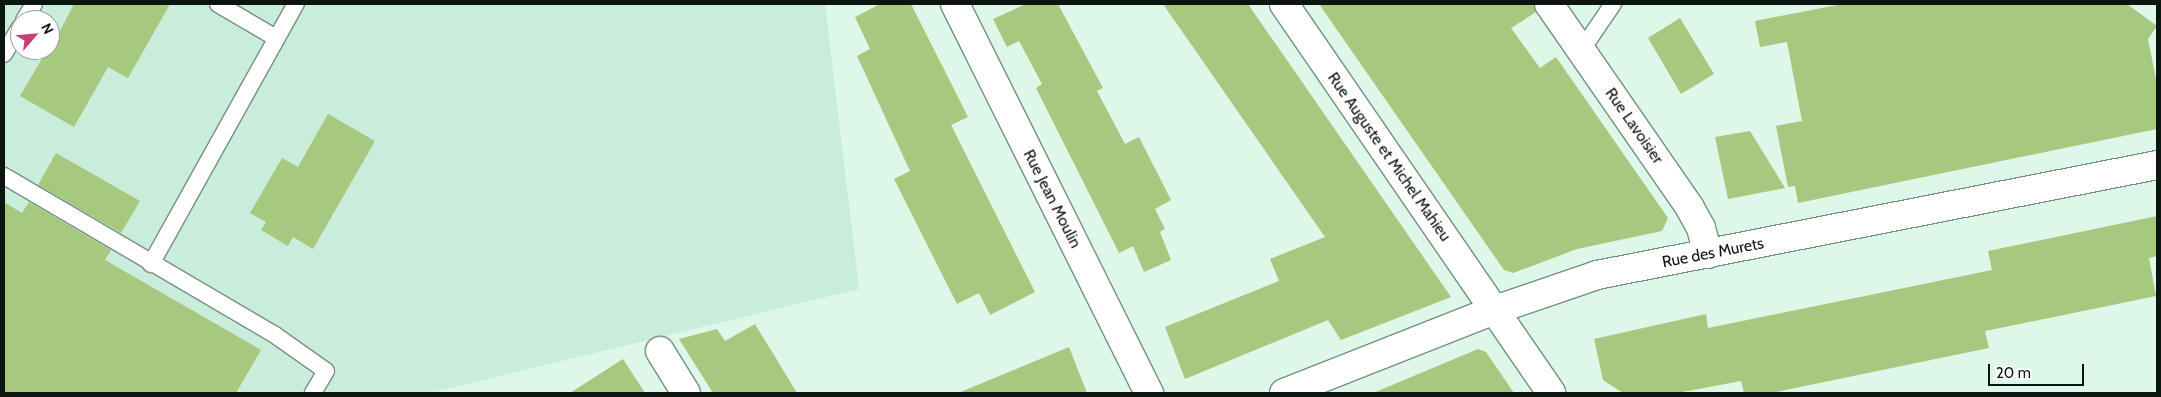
<!DOCTYPE html>
<style>
body{margin:0}
#map{position:relative;width:2161px;height:397px;overflow:hidden;background:#ddf7e8;font-family:Cabin,sans-serif}
div>[style]{position:absolute}
.built>*{inset:0;background:#caecda}
.building>*{inset:0;background:#a6c97f}
.roads{filter:drop-shadow(1px 0 #778f82) drop-shadow(-1px 0 #778f82) drop-shadow(0 1px #778f82) drop-shadow(0 -1px #778f82)}
.lane>*{height:16px;margin:-8px;padding:0 8px;transform-origin:8px;border-radius:8px;background:#fff}
.street>*{height:28px;margin:-14px;padding:0 14px;transform-origin:14px;border-radius:14px;background:#fff}
span{translate:-50% -50%;white-space:nowrap;text-align:center;line-height:1.15;-webkit-text-stroke:4px #fff;paint-order:stroke}
.street-label{font-size:16px;color:#0c1510}
.frame{position:absolute;inset:0;border:5px solid #0c1510;pointer-events:none}
.north{position:absolute;left:10px;top:10px;width:50px;height:50px;box-sizing:border-box;background:#fff;border:1px solid #9ea19f;border-radius:50%;rotate:63deg;font-size:14px;font-weight:700;line-height:20px;text-align:center;color:#0c1510}
.north::after{content:'';display:block;margin:auto;width:18px;height:22px;background:#c73e79;clip-path:polygon(50% 0,100% 100%,50% 72%,0 100%)}
.scale{position:absolute;left:1988px;top:364px;width:96px;height:22px;box-sizing:border-box;border:2px solid #0c1510;border-top:0;padding-left:6px;font-size:15px;line-height:18px;white-space:nowrap;color:#0c1510;-webkit-text-stroke:4px #fff;paint-order:stroke}
</style>
<div id="map">
<div class="built">
<div style="clip-path:polygon(evenodd,4px 4px,825px 4px,859px 289px,430px 393px,4px 393px,4px 4px,20px 20px,50px 20px,50px 50px,20px 50px,20px 20px)"></div>
</div>
<div class="building">
<div style="clip-path:polygon(74px 4px,170px 4px,128px 78px,108px 67px,74px 127px,20px 96px,47px 50px,50px 50px)"></div>
<div style="clip-path:polygon(880px 4px,911px 4px,968px 117px,951px 125px,1035px 292px,990px 315px,979px 293px,957px 304px,894px 179px,910px 171px,857px 56px,870px 49px,855px 17px)"></div>
<div style="clip-path:polygon(1026px 4px,1058px 4px,1103px 88px,1097px 91px,1125px 144px,1139px 137px,1171px 200px,1155px 209px,1165px 229px,1160px 232px,1171px 260px,1144px 272px,1133px 246px,1119px 253px,1036px 88px,1042px 84px,1019px 41px,1007px 47px,993px 19px)"></div>
<div style="clip-path:polygon(1163px 4px,1248px 4px,1451px 297px,1341px 340px,1328px 320px,1185px 379px,1165px 327px,1279px 281px,1270px 259px,1325px 237px)"></div>
<div style="clip-path:polygon(1319px 4px,1534px 4px,1536px 12px,1511px 28px,1540px 68px,1556px 57px,1668px 218px,1662px 231px,1577px 249px,1513px 273px,1504px 270px)"></div>
<div style="clip-path:polygon(1842px 4px,2127px 4px,2157px 26px,2148px 39px,2157px 84px,2157px 129px,1798px 203px,1795px 186px,1788px 187px,1776px 126px,1802px 121px,1787px 42px,1760px 47px,1755px 21px)"></div>
<div style="clip-path:polygon(1680px 18px,1714px 74px,1681px 94px,1648px 38px)"></div>
<div style="clip-path:polygon(328px 114px,375px 141px,313px 249px,293px 237px,288px 246px,261px 230px,266px 222px,250px 213px,282px 158px,298px 167px)"></div>
<div style="clip-path:polygon(1750px 131px,1785px 188px,1728px 199px,1715px 137px)"></div>
<div style="clip-path:polygon(56px 153px,140px 201px,121px 233px,38px 185px)"></div>
<div style="clip-path:polygon(4px 202px,22px 213px,29px 202px,111px 250px,105px 260px,261px 350px,236px 393px,4px 393px)"></div>
<div style="clip-path:polygon(2157px 216px,2157px 256px,2149px 258px,2156px 296px,1985px 331px,1989px 348px,1771px 393px,1744px 393px,1741px 381px,1677px 393px,1623px 393px,1603px 380px,1594px 339px,1706px 314px,1708px 328px,1992px 270px,1988px 251px)"></div>
<div style="clip-path:polygon(755px 324px,774px 355px,797px 393px,713px 393px,679px 339px,717px 329px,725px 341px)"></div>
<div style="clip-path:polygon(1069px 347px,1087px 393px,958px 393px,1050px 355px)"></div>
<div style="clip-path:polygon(1478px 349px,1486px 352px,1514px 393px,1373px 393px)"></div>
<div style="clip-path:polygon(623px 359px,645px 393px,570px 393px)"></div>
</div>
<div class="roads">
<div class="lane">
<div style="left:218px;top:4px;width:67px;rotate:30.4deg"></div>
<div style="left:24px;top:20px;width:19px;rotate:-58deg"></div>
<div style="left:1581px;top:51px;width:57px;rotate:-55.8deg"></div>
<div style="left:4px;top:54px;width:31px;rotate:-59deg"></div>
<div style="left:4px;top:176px;width:314px;rotate:30.4deg"></div>
<div style="left:275px;top:335px;width:62px;rotate:35.2deg"></div>
<div style="left:326px;top:371px;width:26px;rotate:121deg"></div>
<div style="left:151px;top:264px;width:298px;rotate:-60.9deg"></div>
</div>
<div class="street">
<div style="left:955px;top:4px;width:435px;rotate:63.5deg"></div>
<div style="left:1284px;top:4px;width:472px;rotate:55.5deg"></div>
<div style="left:1549px;top:4px;width:248px;rotate:55.3deg"></div>
<div style="left:1690px;top:208px;width:23px;rotate:61deg"></div>
<div style="left:1701px;top:228px;width:27px;rotate:75deg"></div>
<div style="left:660px;top:351px;width:49px;rotate:58.2deg"></div>
<div style="left:1284px;top:393px;width:227px;rotate:-21.5deg"></div>
<div style="left:1495px;top:310px;width:108px;rotate:-18.9deg"></div>
<div style="left:1597px;top:275px;width:571px;rotate:-11.11deg"></div>
</div>
</div>
<div class="street-label">
<span style="left:1634px;top:126px;rotate:55deg">Rue Lavoisier</span>
<span style="left:1389px;top:157px;rotate:55deg">Rue Auguste et Michel Mahieu</span>
<span style="left:1052px;top:199px;rotate:63deg">Rue Jean Moulin</span>
<span style="left:1713px;top:253px;rotate:-11deg">Rue des Murets</span>
</div>
<div class="frame"></div>
<div class="north">N</div>
<div class="scale">20 m</div>
</div>
